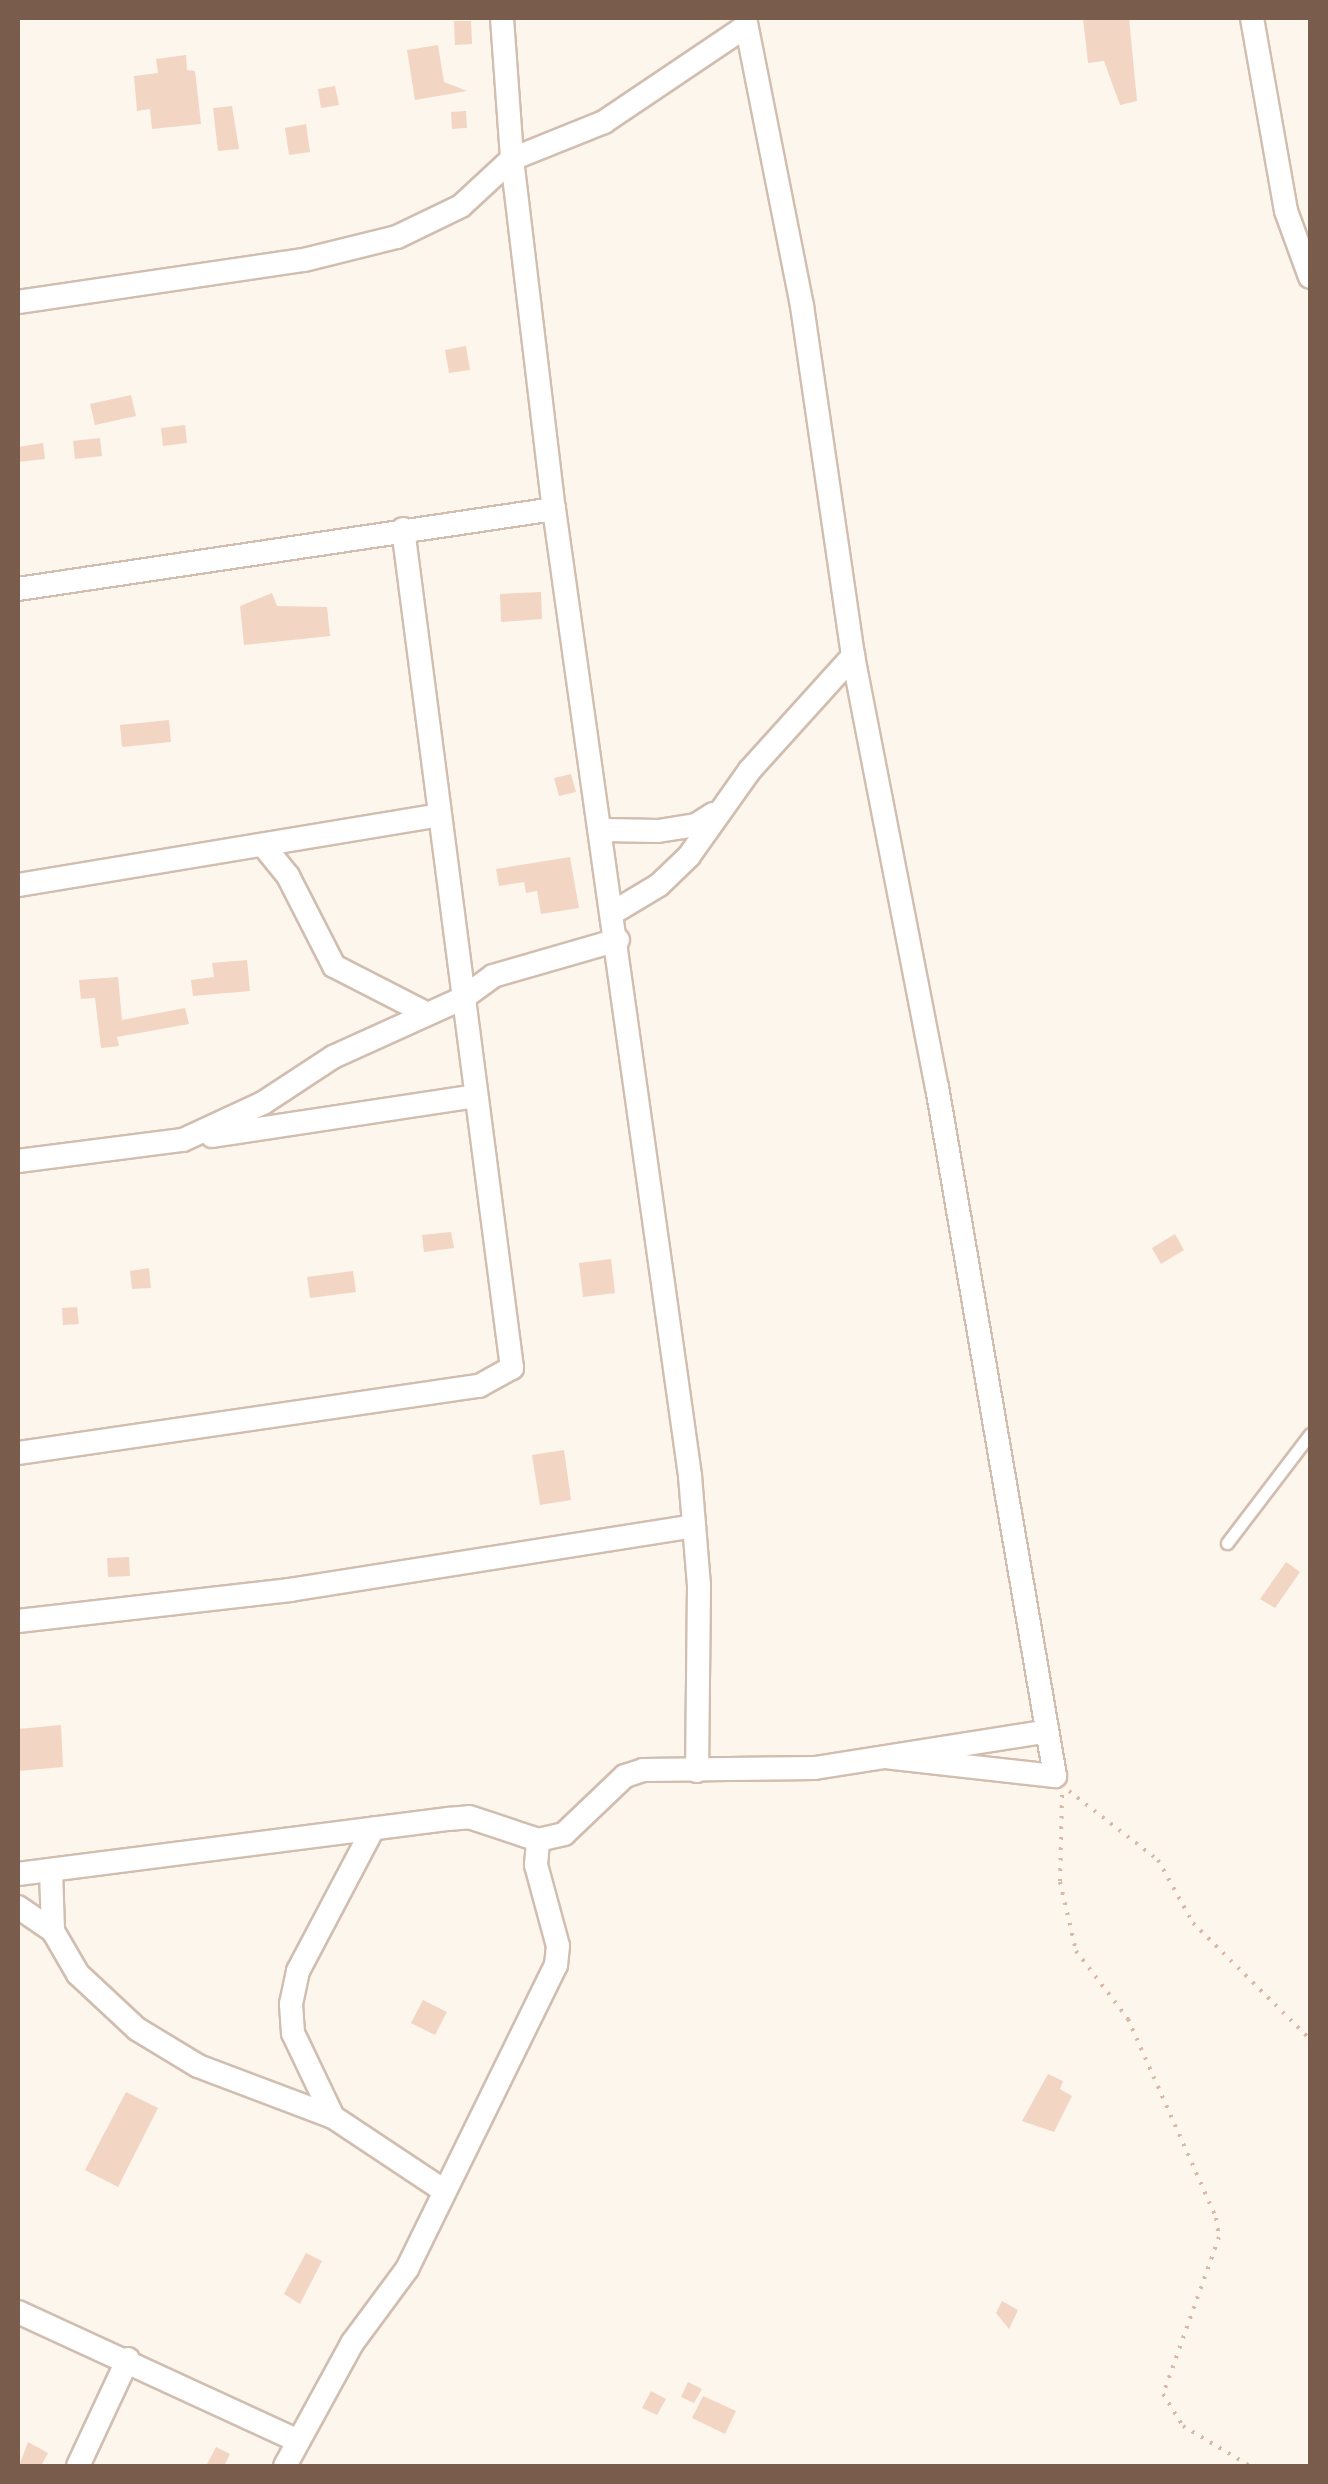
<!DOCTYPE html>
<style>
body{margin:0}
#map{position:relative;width:1328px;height:2484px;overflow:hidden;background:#fdf6ec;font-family:Lato,sans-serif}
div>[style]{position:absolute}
.building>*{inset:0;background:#f3d5c3}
.path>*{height:4px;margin-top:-2px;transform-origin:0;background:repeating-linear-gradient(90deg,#d9b8a5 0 2.5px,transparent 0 10.5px)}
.roads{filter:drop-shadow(2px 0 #d1beb0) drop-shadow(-2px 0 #d1beb0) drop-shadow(0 2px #d1beb0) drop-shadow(0 -2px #d1beb0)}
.lane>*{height:11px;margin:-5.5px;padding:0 5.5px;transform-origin:5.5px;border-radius:5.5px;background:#fff}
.street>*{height:22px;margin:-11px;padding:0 11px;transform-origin:11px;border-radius:11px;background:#fff}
span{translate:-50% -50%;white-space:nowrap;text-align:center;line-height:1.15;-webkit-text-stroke:8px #fffaf3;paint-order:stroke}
.frame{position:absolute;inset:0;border:20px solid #7a5c4d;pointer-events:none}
</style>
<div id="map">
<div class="building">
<div style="clip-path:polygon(1083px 18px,1129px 18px,1137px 101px,1120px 105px,1104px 61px,1088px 63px)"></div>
<div style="clip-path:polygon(454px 21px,471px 21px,472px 44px,455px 45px)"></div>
<div style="clip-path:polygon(438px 45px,444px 82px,467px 91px,415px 100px,407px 50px)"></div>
<div style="clip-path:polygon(186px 55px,187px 70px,195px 71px,201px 124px,152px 129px,150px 109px,137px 111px,134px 76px,158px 73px,156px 59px)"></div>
<div style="clip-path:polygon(335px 86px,339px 105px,321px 108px,318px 89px)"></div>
<div style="clip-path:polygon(232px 106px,239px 149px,218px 151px,213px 108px)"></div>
<div style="clip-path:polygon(466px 111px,467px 128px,452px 129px,451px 112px)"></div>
<div style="clip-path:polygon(306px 124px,310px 152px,289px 155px,285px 128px)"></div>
<div style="clip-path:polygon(466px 346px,470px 370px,449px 373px,445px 350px)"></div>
<div style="clip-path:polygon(131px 395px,136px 416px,95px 425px,90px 404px)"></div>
<div style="clip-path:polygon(185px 425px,187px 443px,163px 446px,161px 428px)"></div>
<div style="clip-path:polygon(100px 438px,102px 456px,75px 459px,73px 441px)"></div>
<div style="clip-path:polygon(43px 443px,45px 459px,18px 462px,18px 447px)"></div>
<div style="clip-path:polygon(541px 592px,542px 619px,501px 622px,500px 594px)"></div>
<div style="clip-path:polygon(272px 593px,277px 606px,327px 607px,330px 636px,244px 645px,240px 606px)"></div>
<div style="clip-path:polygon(169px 720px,171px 742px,122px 747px,120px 725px)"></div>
<div style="clip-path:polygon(571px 774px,576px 792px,559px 796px,554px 778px)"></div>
<div style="clip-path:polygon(570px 857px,579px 908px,541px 914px,537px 891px,526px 893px,524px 882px,499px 886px,496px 869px)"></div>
<div style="clip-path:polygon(247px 960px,250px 991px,193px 996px,191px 980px,214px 977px,212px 963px)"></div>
<div style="clip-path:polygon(118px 977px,122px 1020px,185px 1008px,189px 1024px,117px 1037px,119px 1046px,101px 1048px,95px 998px,81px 999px,79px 980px)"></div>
<div style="clip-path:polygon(451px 1232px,454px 1248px,424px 1252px,422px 1235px)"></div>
<div style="clip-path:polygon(1175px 1234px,1184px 1250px,1161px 1264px,1152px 1248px)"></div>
<div style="clip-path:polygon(611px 1259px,615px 1293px,583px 1297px,579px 1263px)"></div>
<div style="clip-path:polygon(149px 1268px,151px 1288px,132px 1289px,130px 1271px)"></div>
<div style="clip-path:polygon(353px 1271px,356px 1292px,310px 1298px,307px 1277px)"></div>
<div style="clip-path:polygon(77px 1307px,79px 1324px,63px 1325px,62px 1308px)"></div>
<div style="clip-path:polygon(564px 1450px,571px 1500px,540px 1505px,532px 1455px)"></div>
<div style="clip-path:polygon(129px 1557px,130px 1576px,108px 1577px,107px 1558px)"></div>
<div style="clip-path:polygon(1286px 1562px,1300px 1572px,1275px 1608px,1260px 1599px)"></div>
<div style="clip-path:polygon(61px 1725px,63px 1767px,18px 1771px,18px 1729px)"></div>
<div style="clip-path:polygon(423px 2000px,447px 2012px,435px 2035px,411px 2023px)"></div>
<div style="clip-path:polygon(1048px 2074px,1063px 2081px,1060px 2089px,1072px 2096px,1054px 2132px,1022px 2121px)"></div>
<div style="clip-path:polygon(126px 2092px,158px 2108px,118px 2187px,85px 2170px)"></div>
<div style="clip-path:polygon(306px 2253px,322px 2261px,300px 2304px,284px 2294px)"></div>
<div style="clip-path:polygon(1002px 2301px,1018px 2310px,1009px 2329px,996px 2313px)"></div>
<div style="clip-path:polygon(688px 2382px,702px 2389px,694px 2403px,681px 2397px)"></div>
<div style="clip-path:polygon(651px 2391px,666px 2399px,657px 2415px,642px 2408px)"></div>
<div style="clip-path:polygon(703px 2396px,736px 2411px,725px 2434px,692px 2418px)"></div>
<div style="clip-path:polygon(28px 2442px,48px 2453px,41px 2466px,19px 2466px)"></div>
<div style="clip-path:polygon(216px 2447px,230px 2454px,224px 2466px,206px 2466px)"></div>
</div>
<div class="path">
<div style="left:1069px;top:1791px;width:113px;rotate:37.8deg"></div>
<div style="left:1158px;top:1860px;width:72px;rotate:60.9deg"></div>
<div style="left:1193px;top:1923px;width:165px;rotate:44.8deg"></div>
<div style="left:1062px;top:1795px;width:87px;rotate:91.3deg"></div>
<div style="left:1060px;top:1882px;width:71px;rotate:76.9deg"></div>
<div style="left:1076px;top:1951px;width:86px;rotate:52.6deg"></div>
<div style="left:1128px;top:2019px;width:218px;rotate:66.1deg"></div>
<div style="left:1216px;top:2218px;width:19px;rotate:81deg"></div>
<div style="left:1219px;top:2237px;width:167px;rotate:109.6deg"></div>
<div style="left:1163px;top:2394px;width:38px;rotate:58deg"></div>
<div style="left:1183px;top:2426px;width:78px;rotate:30.8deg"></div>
</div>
<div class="roads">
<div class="lane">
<div style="left:1227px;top:1543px;width:137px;rotate:-52.7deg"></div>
</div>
<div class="street">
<div style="left:502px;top:18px;width:141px;rotate:85.9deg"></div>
<div style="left:512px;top:159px;width:353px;rotate:83.2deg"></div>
<div style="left:554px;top:509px;width:977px;rotate:81.99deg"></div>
<div style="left:690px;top:1476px;width:109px;rotate:85.3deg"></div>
<div style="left:699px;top:1585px;width:186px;rotate:90.6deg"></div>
<div style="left:745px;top:18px;width:294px;rotate:78.8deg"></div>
<div style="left:802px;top:306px;width:354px;rotate:81.7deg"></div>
<div style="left:853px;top:656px;width:439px;rotate:79deg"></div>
<div style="left:937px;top:1087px;width:699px;rotate:80.28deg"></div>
<div style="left:1055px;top:1776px;width:165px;rotate:-173.7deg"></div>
<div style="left:1252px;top:18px;width:196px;rotate:80deg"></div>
<div style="left:1286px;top:211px;width:70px;rotate:70deg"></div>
<div style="left:18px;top:302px;width:289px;rotate:-8.4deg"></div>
<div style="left:304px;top:260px;width:96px;rotate:-13.9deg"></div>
<div style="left:397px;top:237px;width:71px;rotate:-25.8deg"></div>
<div style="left:461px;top:206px;width:69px;rotate:-42.7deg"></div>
<div style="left:512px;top:159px;width:99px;rotate:-21.9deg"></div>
<div style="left:604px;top:122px;width:170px;rotate:-34deg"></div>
<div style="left:18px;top:589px;width:542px;rotate:-8.49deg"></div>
<div style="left:604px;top:830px;width:54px;rotate:1.1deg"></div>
<div style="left:658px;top:831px;width:38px;rotate:-9deg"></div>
<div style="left:696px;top:825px;width:20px;rotate:-33deg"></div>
<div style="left:263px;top:845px;width:40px;rotate:51deg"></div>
<div style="left:288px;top:876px;width:101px;rotate:62.9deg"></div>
<div style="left:334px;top:966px;width:103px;rotate:27.1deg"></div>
<div style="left:18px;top:885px;width:427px;rotate:-9.4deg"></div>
<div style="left:614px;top:912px;width:52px;rotate:-31deg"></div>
<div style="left:659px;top:885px;width:42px;rotate:-44deg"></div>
<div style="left:689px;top:856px;width:105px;rotate:-54.7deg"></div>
<div style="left:750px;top:770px;width:154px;rotate:-47.9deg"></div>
<div style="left:212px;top:1136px;width:267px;rotate:-8.6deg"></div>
<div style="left:18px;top:1161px;width:166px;rotate:-7.3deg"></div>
<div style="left:183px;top:1140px;width:88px;rotate:-24.8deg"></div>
<div style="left:263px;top:1103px;width:84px;rotate:-33.3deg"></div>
<div style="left:333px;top:1057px;width:143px;rotate:-24.4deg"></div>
<div style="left:463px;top:998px;width:37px;rotate:-36deg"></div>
<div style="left:493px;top:976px;width:130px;rotate:-16.1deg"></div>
<div style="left:18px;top:1453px;width:466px;rotate:-8.3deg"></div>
<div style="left:479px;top:1386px;width:38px;rotate:-29deg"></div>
<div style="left:512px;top:1368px;width:846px;rotate:-97.4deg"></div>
<div style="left:18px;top:1621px;width:274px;rotate:-6.5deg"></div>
<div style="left:290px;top:1590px;width:409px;rotate:-9deg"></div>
<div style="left:51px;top:1870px;width:61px;rotate:88.1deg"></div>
<div style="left:53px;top:1931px;width:50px;rotate:59.8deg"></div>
<div style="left:78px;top:1974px;width:81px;rotate:43deg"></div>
<div style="left:137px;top:2029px;width:71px;rotate:31.2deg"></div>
<div style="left:198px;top:2066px;width:144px;rotate:20.7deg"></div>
<div style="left:333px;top:2117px;width:132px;rotate:33.6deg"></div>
<div style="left:18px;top:1874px;width:434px;rotate:-7.3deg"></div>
<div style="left:448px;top:1819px;width:21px;rotate:-5deg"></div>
<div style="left:469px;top:1817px;width:73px;rotate:18.4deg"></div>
<div style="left:538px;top:1840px;width:27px;rotate:-13deg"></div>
<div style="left:564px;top:1834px;width:84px;rotate:-43.6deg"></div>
<div style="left:625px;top:1776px;width:19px;rotate:-18deg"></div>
<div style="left:643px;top:1770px;width:172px;rotate:-0.7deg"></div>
<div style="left:815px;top:1768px;width:230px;rotate:-9deg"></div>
<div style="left:18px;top:1907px;width:42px;rotate:34.4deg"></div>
<div style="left:333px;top:2117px;width:93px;rotate:-115.5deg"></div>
<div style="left:293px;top:2033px;width:29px;rotate:-94deg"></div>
<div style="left:291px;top:2004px;width:34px;rotate:-78deg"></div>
<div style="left:298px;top:1971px;width:161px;rotate:-62.2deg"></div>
<div style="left:18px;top:2312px;width:308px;rotate:24.7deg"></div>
<div style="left:78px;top:2466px;width:118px;rotate:-65deg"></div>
<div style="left:285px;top:2466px;width:141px;rotate:-61.3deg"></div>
<div style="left:353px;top:2342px;width:91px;rotate:-53.5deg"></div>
<div style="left:407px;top:2269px;width:339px;rotate:-63.9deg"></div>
<div style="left:556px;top:1965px;width:19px;rotate:-84deg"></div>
<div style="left:558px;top:1946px;width:84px;rotate:-105.2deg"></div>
<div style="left:536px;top:1865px;width:25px;rotate:-85deg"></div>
</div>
</div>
<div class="frame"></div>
</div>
